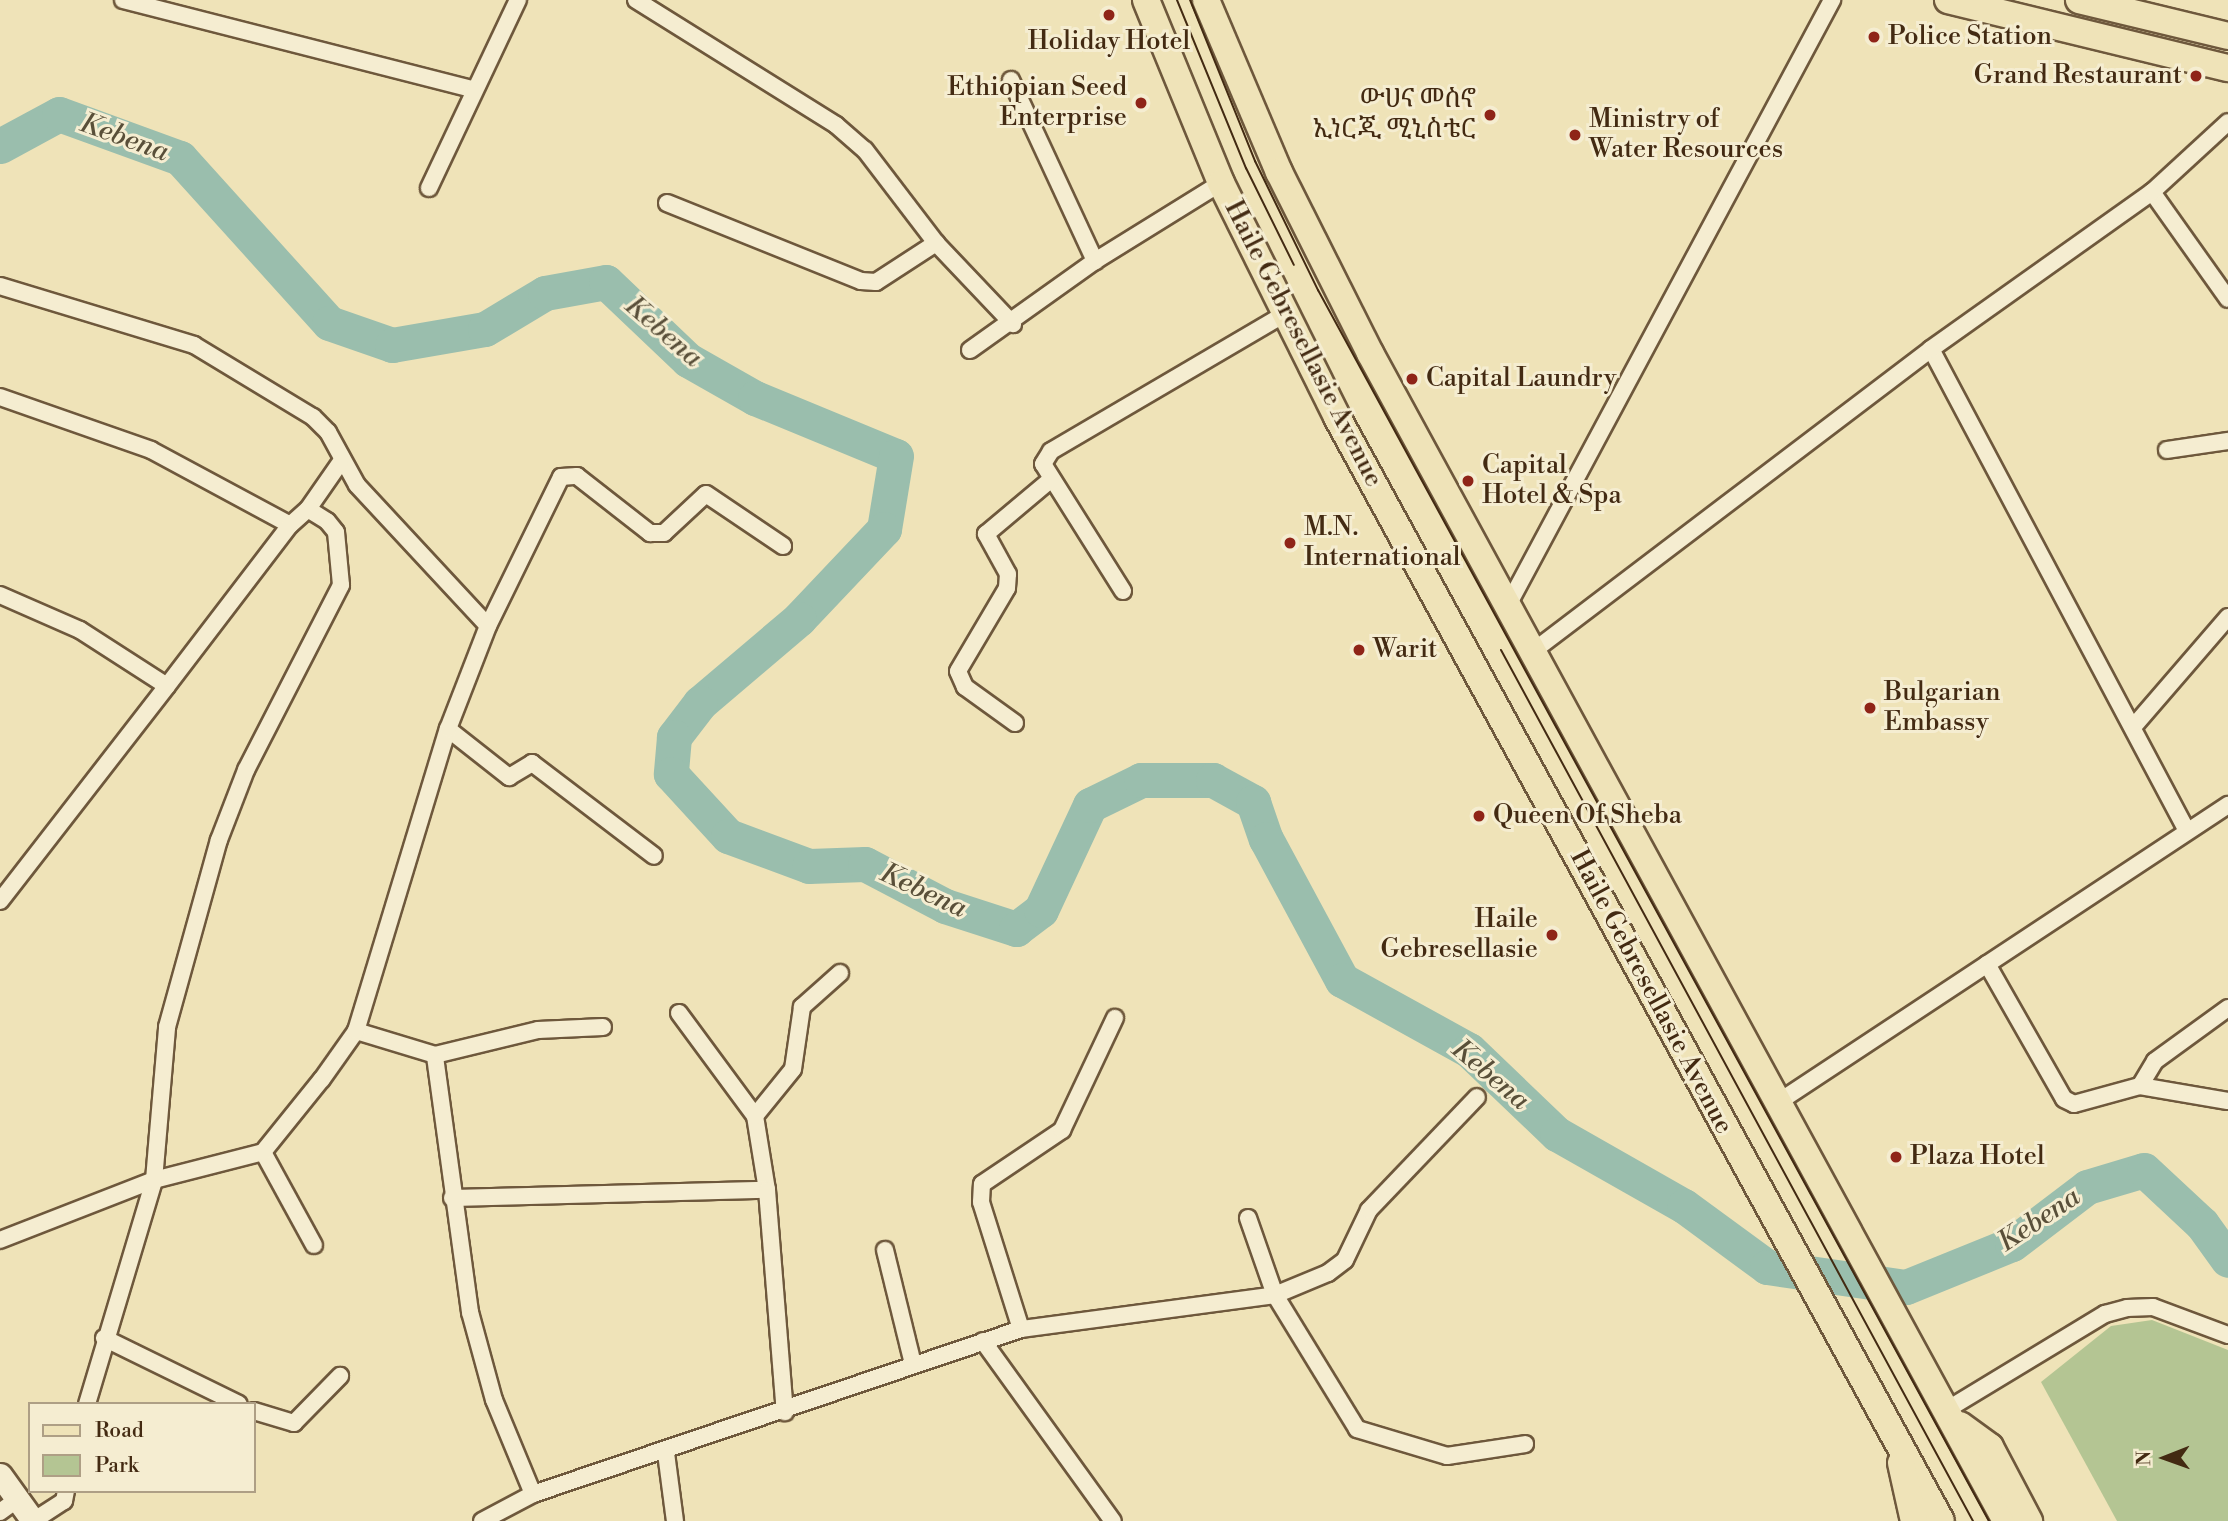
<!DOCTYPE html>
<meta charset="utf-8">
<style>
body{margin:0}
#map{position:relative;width:2228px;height:1521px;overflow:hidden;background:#efe3b8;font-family:"Libre Bodoni","Noto Serif Ethiopic",serif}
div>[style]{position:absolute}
.green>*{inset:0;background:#b4c593}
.river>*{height:35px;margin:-17.5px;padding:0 17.5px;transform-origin:17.5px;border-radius:17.5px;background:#9abead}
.roads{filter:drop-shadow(2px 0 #6e583c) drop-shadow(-2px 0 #6e583c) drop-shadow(0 2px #6e583c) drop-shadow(0 -2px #6e583c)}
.street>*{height:16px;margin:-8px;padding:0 8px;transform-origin:8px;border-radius:8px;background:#f5edd1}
.secondary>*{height:23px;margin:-11.5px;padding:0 11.5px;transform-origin:11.5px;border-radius:11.5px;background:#f5edd1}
.primary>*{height:26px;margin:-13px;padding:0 13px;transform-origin:13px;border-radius:13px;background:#efe3b8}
.tram>*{height:2px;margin:-1px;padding:0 1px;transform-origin:1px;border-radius:1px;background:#432a12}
.dots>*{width:19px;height:19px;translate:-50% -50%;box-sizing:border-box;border:4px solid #f5edd1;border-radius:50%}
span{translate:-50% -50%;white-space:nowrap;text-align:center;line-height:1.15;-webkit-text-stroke:6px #f5edd1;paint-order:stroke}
.poi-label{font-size:26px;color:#432a12}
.left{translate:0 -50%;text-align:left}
.right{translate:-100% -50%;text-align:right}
.street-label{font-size:26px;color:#432a12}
.water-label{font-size:28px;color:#594f39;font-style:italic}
.legend{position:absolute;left:28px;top:1402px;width:228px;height:91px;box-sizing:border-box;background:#f5edd1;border:2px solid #ae9f85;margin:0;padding:9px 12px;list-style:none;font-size:21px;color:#432a12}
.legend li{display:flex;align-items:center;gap:14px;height:35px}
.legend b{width:35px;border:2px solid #ae9f85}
.north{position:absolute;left:2130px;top:1423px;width:70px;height:70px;-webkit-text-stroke:5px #f5edd1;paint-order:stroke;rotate:269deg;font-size:19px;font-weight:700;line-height:28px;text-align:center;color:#432a12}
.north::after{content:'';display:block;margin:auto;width:24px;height:32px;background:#432a12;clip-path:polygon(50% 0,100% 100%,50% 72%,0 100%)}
</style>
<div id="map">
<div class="green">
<div style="clip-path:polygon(2152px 1320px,2228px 1350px,2228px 1521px,2117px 1521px,2041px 1382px,2111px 1326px)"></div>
</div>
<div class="river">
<div style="left:0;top:146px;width:67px;rotate:-28.5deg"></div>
<div style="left:59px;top:114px;width:129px;rotate:20deg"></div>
<div style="left:180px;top:158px;width:222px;rotate:47.9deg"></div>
<div style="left:329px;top:323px;width:67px;rotate:19.2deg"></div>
<div style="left:392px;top:345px;width:94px;rotate:-9.8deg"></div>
<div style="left:485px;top:329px;width:70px;rotate:-31deg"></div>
<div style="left:545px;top:293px;width:62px;rotate:-10.2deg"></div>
<div style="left:606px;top:282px;width:113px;rotate:43.6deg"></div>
<div style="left:688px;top:360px;width:77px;rotate:29.6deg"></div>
<div style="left:755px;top:398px;width:152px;rotate:22.4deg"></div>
<div style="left:896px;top:456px;width:74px;rotate:99.3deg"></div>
<div style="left:884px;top:529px;width:124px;rotate:133.4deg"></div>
<div style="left:799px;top:619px;width:130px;rotate:139.7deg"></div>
<div style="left:700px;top:703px;width:43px;rotate:127.4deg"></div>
<div style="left:674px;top:737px;width:37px;rotate:95deg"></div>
<div style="left:671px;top:774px;width:84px;rotate:47.4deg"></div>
<div style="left:728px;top:836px;width:86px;rotate:20.3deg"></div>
<div style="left:809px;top:866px;width:56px;rotate:-2deg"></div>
<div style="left:865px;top:864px;width:90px;rotate:27.7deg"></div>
<div style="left:945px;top:906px;width:75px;rotate:17.9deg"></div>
<div style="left:1016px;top:929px;width:31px;rotate:-37deg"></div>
<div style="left:1041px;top:910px;width:116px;rotate:-65deg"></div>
<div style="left:1090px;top:805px;width:57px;rotate:-26.1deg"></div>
<div style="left:1141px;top:780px;width:72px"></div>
<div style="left:1213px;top:780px;width:46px;rotate:28.8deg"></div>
<div style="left:1253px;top:802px;width:39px;rotate:71deg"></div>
<div style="left:1266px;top:839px;width:160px;rotate:61.7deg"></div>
<div style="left:1342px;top:980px;width:145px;rotate:28.9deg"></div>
<div style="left:1469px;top:1050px;width:122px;rotate:43.7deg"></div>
<div style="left:1557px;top:1134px;width:146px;rotate:29.6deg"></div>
<div style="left:1684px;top:1206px;width:103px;rotate:36.3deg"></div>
<div style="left:1767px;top:1267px;width:140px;rotate:8.2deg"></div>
<div style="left:1906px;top:1287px;width:114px;rotate:-22.1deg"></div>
<div style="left:2012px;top:1244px;width:94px;rotate:-37.2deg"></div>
<div style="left:2087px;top:1187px;width:59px;rotate:-16.6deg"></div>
<div style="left:2144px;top:1170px;width:79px;rotate:43deg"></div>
<div style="left:2202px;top:1224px;width:44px;rotate:54.2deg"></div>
</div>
<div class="roads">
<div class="street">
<div style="left:123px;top:0;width:361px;rotate:14.3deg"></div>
<div style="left:636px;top:0;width:236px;rotate:32deg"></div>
<div style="left:836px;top:125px;width:38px;rotate:41deg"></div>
<div style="left:865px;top:150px;width:117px;rotate:52.6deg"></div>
<div style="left:1011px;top:80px;width:200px;rotate:65.1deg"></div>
<div style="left:429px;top:188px;width:208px;rotate:-64.7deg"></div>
<div style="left:2152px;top:192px;width:131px;rotate:54.6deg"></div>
<div style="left:667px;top:203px;width:209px;rotate:21.9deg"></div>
<div style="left:861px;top:281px;width:15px;rotate:4deg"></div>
<div style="left:876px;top:282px;width:72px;rotate:-33deg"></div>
<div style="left:936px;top:243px;width:112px;rotate:46.5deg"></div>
<div style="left:0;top:286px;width:203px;rotate:16.9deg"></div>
<div style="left:194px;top:345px;width:139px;rotate:31.2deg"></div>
<div style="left:313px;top:417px;width:21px;rotate:45deg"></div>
<div style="left:328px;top:432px;width:60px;rotate:61.3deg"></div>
<div style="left:357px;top:485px;width:192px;rotate:47.1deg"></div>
<div style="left:1931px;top:349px;width:544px;rotate:62.02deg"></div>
<div style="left:970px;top:350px;width:153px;rotate:-35.5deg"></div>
<div style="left:1095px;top:261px;width:148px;rotate:-31.8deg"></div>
<div style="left:0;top:397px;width:160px;rotate:19.3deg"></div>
<div style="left:151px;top:450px;width:158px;rotate:28.3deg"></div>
<div style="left:2167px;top:450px;width:62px;rotate:-8.4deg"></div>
<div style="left:308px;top:509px;width:56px;rotate:-55.2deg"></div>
<div style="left:1123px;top:591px;width:150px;rotate:-122.2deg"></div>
<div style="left:1043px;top:464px;width:15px;rotate:-58deg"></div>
<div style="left:1051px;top:451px;width:273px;rotate:-30.4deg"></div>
<div style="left:0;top:595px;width:87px;rotate:23.6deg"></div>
<div style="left:80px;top:630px;width:103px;rotate:32.8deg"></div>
<div style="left:167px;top:686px;width:272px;rotate:127.8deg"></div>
<div style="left:1507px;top:607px;width:689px;rotate:-61.83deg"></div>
<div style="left:1532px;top:652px;width:501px;rotate:-37.21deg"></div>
<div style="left:1931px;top:349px;width:271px;rotate:-35.4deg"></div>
<div style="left:2152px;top:192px;width:103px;rotate:-42.6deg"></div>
<div style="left:1015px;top:723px;width:62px;rotate:-144.2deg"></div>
<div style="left:965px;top:687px;width:17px;rotate:-114deg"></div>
<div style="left:958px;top:671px;width:96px;rotate:-59.4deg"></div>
<div style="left:1007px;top:588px;width:14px;rotate:-86deg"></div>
<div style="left:1008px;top:574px;width:46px;rotate:-118.8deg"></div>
<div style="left:986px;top:534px;width:81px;rotate:-40deg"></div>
<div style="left:2134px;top:726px;width:144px;rotate:-49.2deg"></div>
<div style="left:448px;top:729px;width:78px;rotate:38.2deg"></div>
<div style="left:509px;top:777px;width:27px;rotate:-31deg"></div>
<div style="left:532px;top:763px;width:153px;rotate:37.3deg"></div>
<div style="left:1987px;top:964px;width:155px;rotate:60.3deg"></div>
<div style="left:2064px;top:1099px;width:11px;rotate:27deg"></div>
<div style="left:2074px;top:1104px;width:68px;rotate:-15.3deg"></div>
<div style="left:2140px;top:1086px;width:89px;rotate:9.7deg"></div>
<div style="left:679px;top:1013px;width:128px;rotate:53.6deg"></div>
<div style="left:755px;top:1116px;width:75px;rotate:80.8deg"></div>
<div style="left:356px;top:1031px;width:83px;rotate:16.9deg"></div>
<div style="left:2140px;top:1086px;width:29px;rotate:-59deg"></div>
<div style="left:2155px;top:1061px;width:90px;rotate:-36deg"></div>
<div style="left:1777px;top:1103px;width:541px;rotate:-33.45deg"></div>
<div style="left:755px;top:1116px;width:60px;rotate:-51deg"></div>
<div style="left:793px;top:1069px;width:63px;rotate:-81.7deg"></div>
<div style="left:802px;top:1007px;width:51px;rotate:-41.8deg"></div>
<div style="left:263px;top:1152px;width:106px;rotate:61.3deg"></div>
<div style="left:452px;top:1198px;width:315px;rotate:-1.5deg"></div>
<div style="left:767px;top:1190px;width:223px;rotate:85.4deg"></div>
<div style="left:1248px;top:1218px;width:82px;rotate:70.7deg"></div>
<div style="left:1275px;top:1295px;width:57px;rotate:-22.5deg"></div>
<div style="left:1328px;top:1273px;width:21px;rotate:-37deg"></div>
<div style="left:1345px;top:1260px;width:55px;rotate:-64.4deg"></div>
<div style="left:1369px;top:1210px;width:156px;rotate:-46.3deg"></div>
<div style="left:0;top:1240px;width:165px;rotate:-21.3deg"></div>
<div style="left:154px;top:1180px;width:113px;rotate:-14.4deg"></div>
<div style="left:263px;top:1152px;width:94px;rotate:-51.1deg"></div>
<div style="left:322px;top:1079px;width:59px;rotate:-54.7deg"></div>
<div style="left:356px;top:1031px;width:316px;rotate:-73.1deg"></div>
<div style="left:448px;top:729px;width:110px;rotate:-68.8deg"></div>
<div style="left:488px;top:626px;width:166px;rotate:-63.9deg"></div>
<div style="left:561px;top:477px;width:16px;rotate:-4deg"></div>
<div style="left:577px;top:476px;width:93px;rotate:38deg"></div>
<div style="left:650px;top:533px;width:14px"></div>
<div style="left:664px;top:533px;width:57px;rotate:-42.9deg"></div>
<div style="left:706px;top:494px;width:93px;rotate:34deg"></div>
<div style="left:885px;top:1250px;width:117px;rotate:76.2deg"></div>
<div style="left:1021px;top:1329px;width:133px;rotate:-107.5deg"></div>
<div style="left:981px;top:1202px;width:18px;rotate:-87deg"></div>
<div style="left:982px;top:1184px;width:97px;rotate:-34deg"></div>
<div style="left:1062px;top:1130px;width:124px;rotate:-64.7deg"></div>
<div style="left:104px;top:1338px;width:150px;rotate:26.1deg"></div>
<div style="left:983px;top:1341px;width:222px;rotate:54.2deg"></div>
<div style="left:87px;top:1404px;width:234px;rotate:-73.3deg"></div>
<div style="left:154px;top:1180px;width:154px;rotate:-85.1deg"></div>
<div style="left:167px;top:1027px;width:194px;rotate:-74.5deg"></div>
<div style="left:219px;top:840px;width:75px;rotate:-68.9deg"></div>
<div style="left:246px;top:770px;width:208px;rotate:-62.8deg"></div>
<div style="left:341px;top:585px;width:53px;rotate:-95.4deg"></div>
<div style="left:336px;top:532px;width:14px;rotate:-129deg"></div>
<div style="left:327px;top:521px;width:22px;rotate:-148deg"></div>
<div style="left:308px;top:509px;width:24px;rotate:138deg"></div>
<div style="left:290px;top:525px;width:203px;rotate:127.4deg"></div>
<div style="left:1948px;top:1409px;width:184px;rotate:-31.2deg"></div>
<div style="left:2105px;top:1314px;width:23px;rotate:-15deg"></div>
<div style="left:2127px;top:1308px;width:26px;rotate:-2deg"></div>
<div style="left:2153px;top:1307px;width:80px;rotate:20.5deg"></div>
<div style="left:254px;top:1411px;width:42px;rotate:16.7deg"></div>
<div style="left:294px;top:1423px;width:66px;rotate:-45.6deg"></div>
<div style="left:666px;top:1453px;width:69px;rotate:82.5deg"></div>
<div style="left:533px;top:1494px;width:102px;rotate:-112.5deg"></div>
<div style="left:494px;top:1400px;width:91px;rotate:-105.3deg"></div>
<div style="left:470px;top:1312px;width:259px;rotate:-97.8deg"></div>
<div style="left:435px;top:1055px;width:106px;rotate:-13.6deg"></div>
<div style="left:538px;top:1030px;width:65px;rotate:-2.6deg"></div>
<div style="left:0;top:1512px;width:22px;rotate:-36deg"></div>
<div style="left:33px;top:1521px;width:37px;rotate:-33deg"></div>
<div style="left:64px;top:1501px;width:10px;rotate:-79deg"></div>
<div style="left:482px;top:1521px;width:58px;rotate:-27.9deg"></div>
<div style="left:533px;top:1494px;width:515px;rotate:-18.68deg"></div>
<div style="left:1021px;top:1329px;width:256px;rotate:-7.6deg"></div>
<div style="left:1275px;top:1295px;width:157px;rotate:58.5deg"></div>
<div style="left:1357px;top:1429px;width:94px;rotate:16.7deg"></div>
<div style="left:1447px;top:1456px;width:79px;rotate:-8.7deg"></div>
</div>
<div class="secondary">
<div style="left:0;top:1475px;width:57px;rotate:54.3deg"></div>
</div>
<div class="primary">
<div style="left:1146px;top:0;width:198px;rotate:67.7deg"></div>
<div style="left:1221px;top:183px;width:261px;rotate:63.6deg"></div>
<div style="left:1337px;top:417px;width:1258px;rotate:61.32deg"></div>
<div style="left:1206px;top:0;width:187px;rotate:67deg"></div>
<div style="left:1279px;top:172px;width:203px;rotate:63.3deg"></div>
<div style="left:1370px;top:353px;width:1330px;rotate:61.43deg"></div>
<div style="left:1948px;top:0;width:288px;rotate:13.7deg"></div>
<div style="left:2079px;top:0;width:153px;rotate:13.6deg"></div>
<div style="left:1960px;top:1425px;width:37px;rotate:36deg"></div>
<div style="left:1990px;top:1447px;width:84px;rotate:62.2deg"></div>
<div style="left:1901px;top:1463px;width:59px;rotate:77.4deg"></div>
</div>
</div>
<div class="tram">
<div style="left:1177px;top:0;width:182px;rotate:67.7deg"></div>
<div style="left:1246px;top:168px;width:108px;rotate:63.7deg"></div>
<div style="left:1190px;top:0;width:174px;rotate:68deg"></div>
<div style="left:1255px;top:161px;width:144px;rotate:64deg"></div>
<div style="left:1318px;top:290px;width:1402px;rotate:61.41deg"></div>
<div style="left:1501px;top:650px;width:991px;rotate:61.55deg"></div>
</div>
<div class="dots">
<div style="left:1109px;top:15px;background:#8f2418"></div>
<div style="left:1874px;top:37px;background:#8f2418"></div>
<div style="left:2196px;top:76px;background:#8f2418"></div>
<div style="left:1141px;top:103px;background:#8f2418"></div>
<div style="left:1490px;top:115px;background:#8f2418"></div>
<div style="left:1575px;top:135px;background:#8f2418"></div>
<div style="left:1412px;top:379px;background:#8f2418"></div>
<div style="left:1468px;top:481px;background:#8f2418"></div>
<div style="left:1290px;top:543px;background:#8f2418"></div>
<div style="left:1359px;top:650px;background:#8f2418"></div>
<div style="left:1870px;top:708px;background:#8f2418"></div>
<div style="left:1479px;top:816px;background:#8f2418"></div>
<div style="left:1552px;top:935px;background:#8f2418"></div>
<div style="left:1896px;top:1157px;background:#8f2418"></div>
</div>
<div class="poi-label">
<span class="left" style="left:1888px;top:37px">Police Station</span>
<span style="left:1109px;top:42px">Holiday Hotel</span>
<span class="right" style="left:2182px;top:76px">Grand Restaurant</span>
<span class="right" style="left:1127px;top:103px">Ethiopian Seed<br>Enterprise</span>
<span class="right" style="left:1476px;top:115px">ውሀና መስኖ<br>ኢነርጂ ሚኒስቴር</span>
<span class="left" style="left:1589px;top:135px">Ministry of<br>Water Resources</span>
<span class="left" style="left:1426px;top:379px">Capital Laundry</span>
<span class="left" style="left:1482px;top:481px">Capital<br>Hotel &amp; Spa</span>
<span class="left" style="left:1304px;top:543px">M.N.<br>International</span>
<span class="left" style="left:1373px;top:650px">Warit</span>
<span class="left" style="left:1884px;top:708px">Bulgarian<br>Embassy</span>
<span class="left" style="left:1493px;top:816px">Queen Of Sheba</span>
<span class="right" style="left:1538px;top:935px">Haile<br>Gebresellasie</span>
<span class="left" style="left:1910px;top:1157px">Plaza Hotel</span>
</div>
<div class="street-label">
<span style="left:1303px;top:344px;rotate:63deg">Haile Gebresellasie Avenue</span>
<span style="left:1651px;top:992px;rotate:62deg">Haile Gebresellasie Avenue</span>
</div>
<div class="water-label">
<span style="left:124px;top:138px;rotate:20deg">Kebena</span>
<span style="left:663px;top:332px;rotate:41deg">Kebena</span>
<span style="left:923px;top:891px;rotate:25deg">Kebena</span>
<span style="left:1490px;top:1075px;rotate:40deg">Kebena</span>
<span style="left:2039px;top:1220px;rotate:-34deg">Kebena</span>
</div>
<ul class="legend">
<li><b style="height:9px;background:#efe3b8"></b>Road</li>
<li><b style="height:19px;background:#b4c593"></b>Park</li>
</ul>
<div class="north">N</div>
</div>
